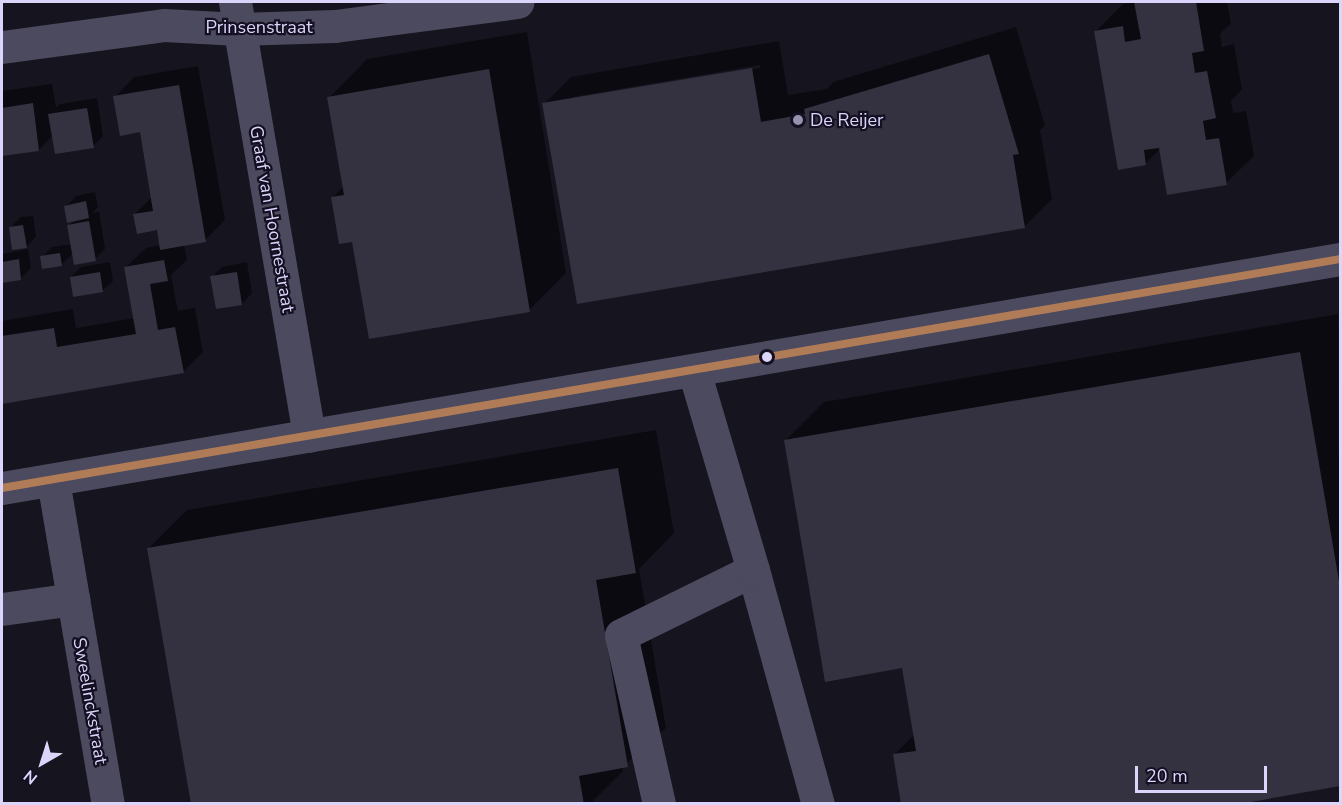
<!DOCTYPE html>
<style>
body{margin:0}
#map{position:relative;width:1342px;height:805px;overflow:hidden;background:#16141e;font-family:"Nunito Sans",sans-serif}
div>[style]{position:absolute}
.shadow>*{inset:0;background:#0007}
.building>*{inset:0;background:#343240}
.street>*{height:33px;margin:-16.5px;padding:0 16.5px;transform-origin:16.5px;border-radius:16.5px;background:#4c4a5e}
.bus-1>*{height:8px;margin:-4px;padding:0 4px;transform-origin:4px;border-radius:4px;background:#b07c57}
.dots>*{width:16px;height:16px;translate:-50% -50%;box-sizing:border-box;border:3px solid #141022;border-radius:50%}
span{translate:-50% -50%;white-space:nowrap;text-align:center;line-height:1.15;-webkit-text-stroke:4.5px #141022;paint-order:stroke}
.street-label{font-size:18px;color:#dbd4fb}
.poi-label{font-size:18px;color:#dbd4fb}
.left{translate:0 -50%;text-align:left}
.frame{position:absolute;inset:0;border:3px solid #dbd4fb;pointer-events:none}
.north{position:absolute;left:12px;top:733px;width:60px;height:60px;-webkit-text-stroke:4px #141022;paint-order:stroke;rotate:219deg;font-size:16px;font-weight:700;line-height:24px;text-align:center;color:#dbd4fb}
.north::after{content:'';display:block;margin:auto;width:21px;height:27px;background:#dbd4fb;clip-path:polygon(50% 0,100% 100%,50% 72%,0 100%)}
.scale{position:absolute;left:1135px;top:766px;width:132px;height:27px;box-sizing:border-box;border:3px solid #dbd4fb;border-top:0;padding-left:8px;font-size:18px;line-height:21px;white-space:nowrap;color:#dbd4fb;-webkit-text-stroke:4px #141022;paint-order:stroke}
</style>
<div id="map">
<div class="shadow">
<div style="clip-path:polygon(1135px 2px,1227px 2px,1231px 23px,1220px 34px,1222px 47px,1234px 44px,1242px 89px,1231px 101px,1233px 113px,1246px 111px,1254px 156px,1226px 183px,1161px 148px,1146px 163px,1096px 31px,1123px 4px)"></div>
<div style="clip-path:polygon(evenodd,1016px 27px,1045px 126px,1040px 130px,1052px 199px,1024px 227px,544px 104px,571px 77px,779px 41px,788px 95px,827px 89px,833px 82px,1016px 27px,760px 65px,760px 68px,573px 100px,573px 97px,760px 65px)"></div>
<div style="clip-path:polygon(527px 32px,566px 273px,528px 311px,353px 240px,333px 197px,344px 186px,329px 98px,367px 59px)"></div>
<div style="clip-path:polygon(198px 66px,225px 220px,205px 240px,184px 244px,187px 260px,171px 275px,178px 311px,195px 308px,203px 352px,183px 372px,2px 403px,2px 321px,73px 309px,76px 328px,135px 318px,126px 267px,146px 248px,161px 245px,158px 228px,135px 214px,152px 197px,141px 130px,115px 97px,134px 77px)"></div>
<div style="clip-path:polygon(52px 84px,56px 108px,60px 104px,97px 98px,103px 136px,93px 146px,53px 135px,39px 150px,2px 155px,2px 91px)"></div>
<div style="clip-path:polygon(95px 192px,98px 207px,92px 213px,99px 212px,105px 249px,95px 259px,73px 253px,61px 265px,42px 257px,52px 247px,72px 244px,69px 226px,75px 220px,66px 207px,76px 196px)"></div>
<div style="clip-path:polygon(33px 216px,36px 237px,26px 247px,11px 227px,21px 217px)"></div>
<div style="clip-path:polygon(28px 249px,31px 268px,21px 278px,2px 281px,2px 254px)"></div>
<div style="clip-path:polygon(110px 262px,113px 281px,102px 291px,71px 277px,81px 267px)"></div>
<div style="clip-path:polygon(247px 262px,252px 293px,242px 304px,212px 277px,222px 267px)"></div>
<div style="clip-path:polygon(1338px 314px,1340px 785px,1231px 804px,894px 755px,915px 734px,903px 667px,786px 440px,824px 402px)"></div>
<div style="clip-path:polygon(656px 430px,674px 533px,639px 569px,666px 728px,622px 767px,623px 771px,590px 804px,192px 804px,149px 548px,187px 510px)"></div>
</div>
<div class="building">
<div style="clip-path:polygon(1134px 2px,1196px 2px,1204px 51px,1192px 53px,1195px 73px,1207px 71px,1216px 118px,1203px 121px,1206px 140px,1219px 138px,1227px 185px,1167px 195px,1159px 148px,1144px 150px,1146px 165px,1118px 170px,1094px 31px,1123px 26px,1125px 42px,1141px 39px)"></div>
<div style="clip-path:polygon(989px 54px,1019px 154px,1013px 155px,1025px 228px,577px 304px,542px 103px,752px 68px,761px 122px,805px 114px,804px 109px)"></div>
<div style="clip-path:polygon(489px 69px,530px 312px,369px 339px,352px 242px,339px 244px,331px 197px,344px 195px,327px 97px)"></div>
<div style="clip-path:polygon(179px 85px,206px 242px,160px 250px,157px 230px,137px 234px,133px 214px,153px 211px,140px 132px,120px 136px,113px 96px)"></div>
<div style="clip-path:polygon(33px 103px,39px 151px,2px 156px,2px 108px)"></div>
<div style="clip-path:polygon(87px 108px,94px 148px,55px 154px,48px 114px)"></div>
<div style="clip-path:polygon(86px 201px,89px 218px,67px 223px,64px 206px)"></div>
<div style="clip-path:polygon(89px 221px,96px 261px,74px 265px,67px 225px)"></div>
<div style="clip-path:polygon(23px 225px,27px 248px,12px 250px,9px 227px)"></div>
<div style="clip-path:polygon(60px 253px,62px 266px,42px 269px,40px 256px)"></div>
<div style="clip-path:polygon(19px 259px,21px 280px,2px 283px,2px 262px)"></div>
<div style="clip-path:polygon(164px 260px,168px 281px,150px 284px,158px 330px,175px 327px,184px 373px,2px 404px,2px 336px,54px 328px,57px 347px,136px 334px,124px 267px)"></div>
<div style="clip-path:polygon(100px 272px,103px 292px,73px 297px,70px 277px)"></div>
<div style="clip-path:polygon(237px 272px,242px 305px,216px 309px,210px 276px)"></div>
<div style="clip-path:polygon(1300px 352px,1340px 587px,1340px 786px,1240px 804px,901px 804px,893px 754px,916px 751px,902px 668px,825px 682px,784px 440px)"></div>
<div style="clip-path:polygon(618px 468px,636px 573px,596px 580px,628px 767px,579px 776px,584px 804px,191px 804px,147px 548px)"></div>
</div>
<div class="street">
<div style="left:235px;top:2px;width:440px;rotate:80.3deg"></div>
<div style="left:2px;top:47px;width:163px;rotate:-7.7deg"></div>
<div style="left:164px;top:25px;width:75px;rotate:3.1deg"></div>
<div style="left:239px;top:29px;width:96px;rotate:-1.8deg"></div>
<div style="left:335px;top:26px;width:184px;rotate:-7.5deg"></div>
<div style="left:53px;top:480px;width:329px;rotate:80.4deg"></div>
<div style="left:2px;top:488px;width:1357px;rotate:-9.71deg"></div>
<div style="left:753px;top:570px;width:243px;rotate:74.5deg"></div>
<div style="left:2px;top:609px;width:72px;rotate:-8deg"></div>
<div style="left:659px;top:804px;width:173px;rotate:-102.7deg"></div>
<div style="left:621px;top:635px;width:147px;rotate:-26.2deg"></div>
<div style="left:753px;top:570px;width:208px;rotate:-106.5deg"></div>
</div>
<div class="bus-1">
<div style="left:2px;top:488px;width:1357px;rotate:-9.71deg"></div>
</div>
<div class="dots">
<div style="left:798px;top:120px;background:#9691ae"></div>
<div style="left:767px;top:357px;background:#dbd4fb"></div>
</div>
<div class="street-label">
<span style="left:259px;top:27px">Prinsenstraat</span>
<span style="left:272px;top:219px;rotate:80deg">Graaf van Hoornestraat</span>
<span style="left:90px;top:701px;rotate:80deg">Sweelinckstraat</span>
</div>
<div class="poi-label">
<span class="left" style="left:810px;top:120px">De Reijer</span>
</div>
<div class="frame"></div>
<div class="north">N</div>
<div class="scale">20 m</div>
</div>
